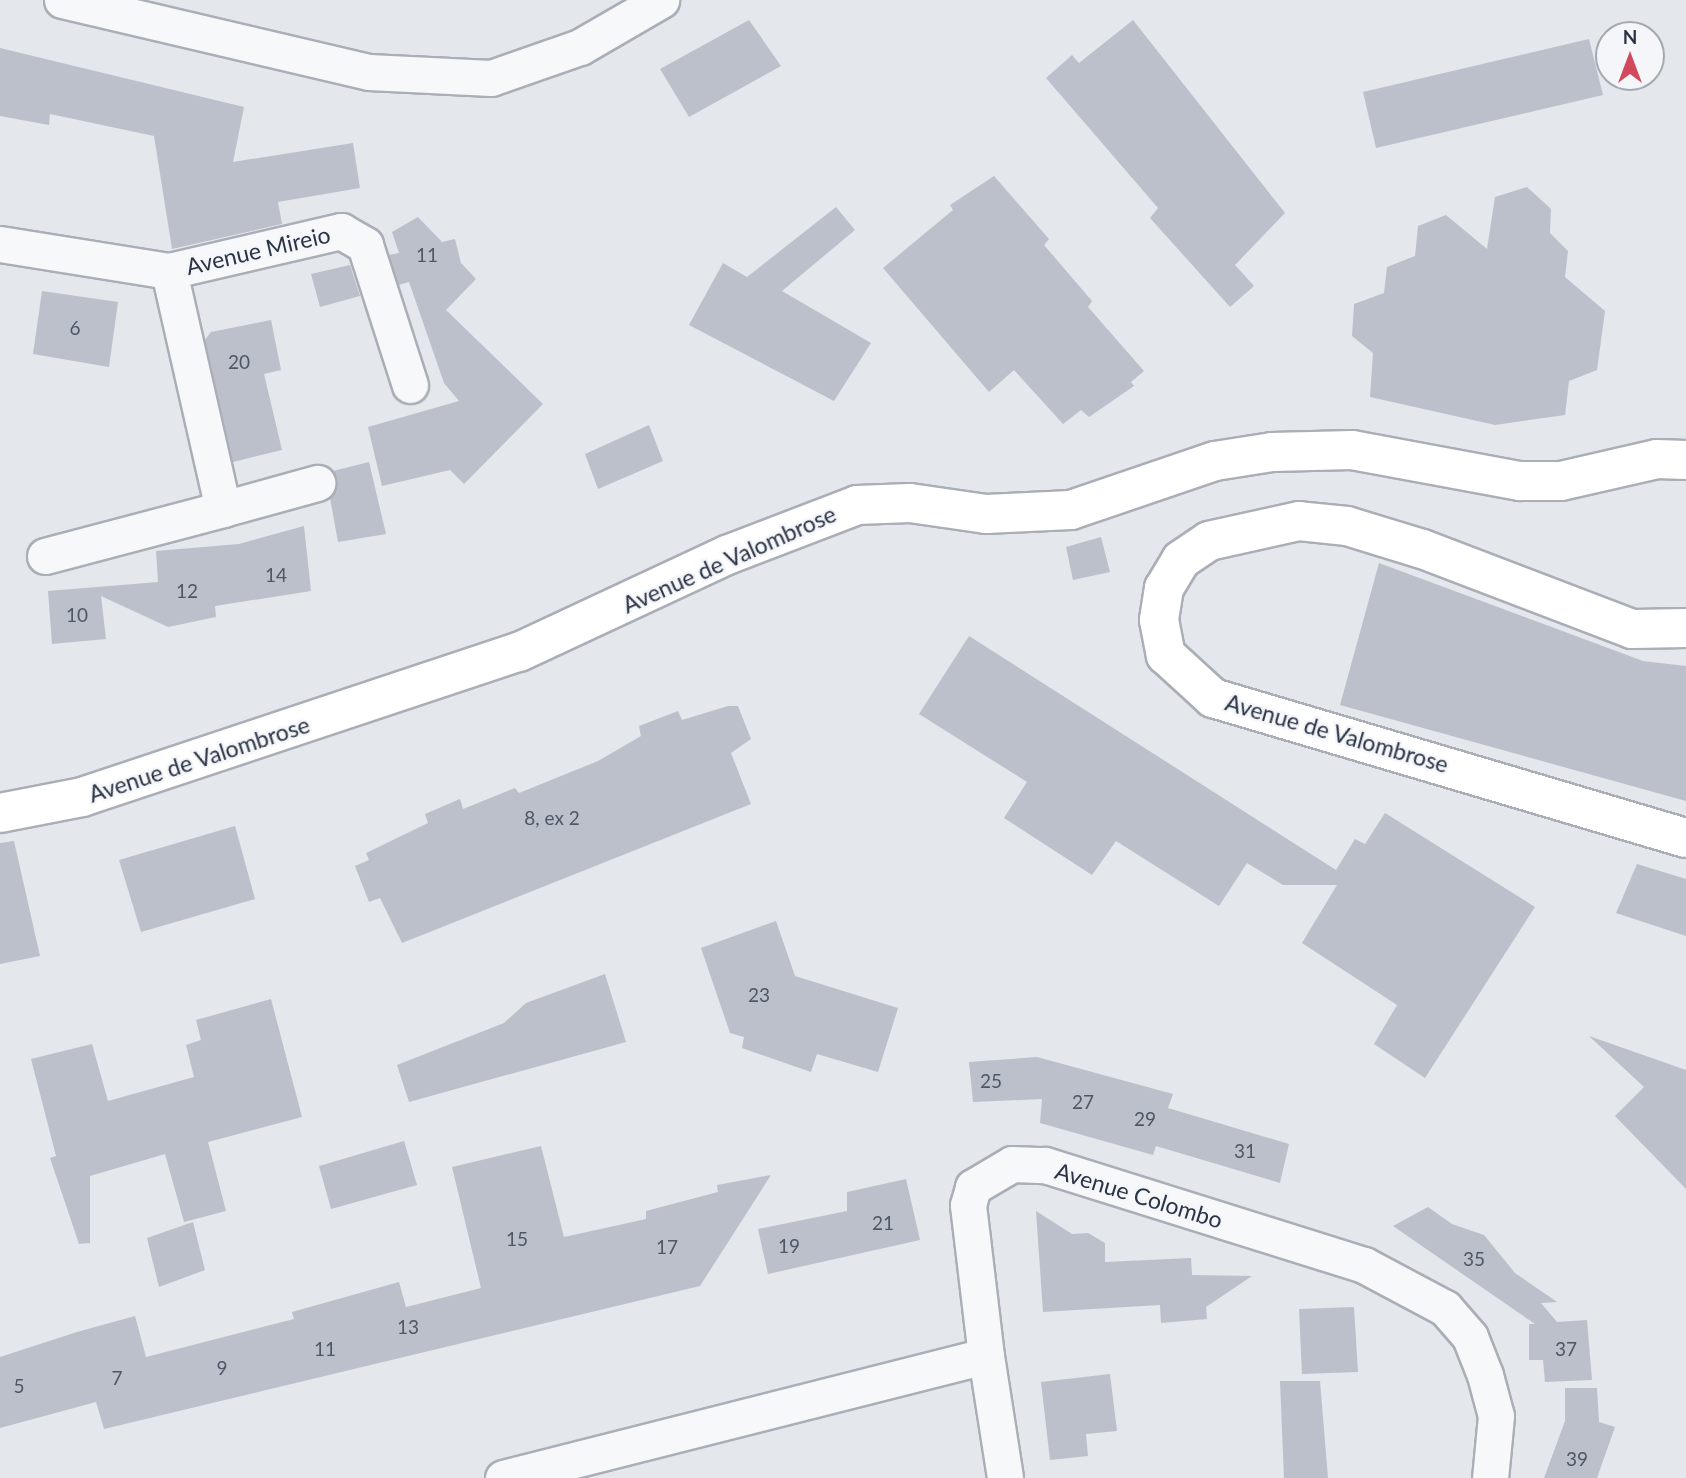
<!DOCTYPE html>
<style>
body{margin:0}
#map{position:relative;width:1686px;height:1478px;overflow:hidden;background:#e4e7ec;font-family:Lato,sans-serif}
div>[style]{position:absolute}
.building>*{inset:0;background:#bbc0ca}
.roads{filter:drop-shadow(2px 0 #a9aeb7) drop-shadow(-2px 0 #a9aeb7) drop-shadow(0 2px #a9aeb7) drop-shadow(0 -2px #a9aeb7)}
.minor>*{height:35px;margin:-17.5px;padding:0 17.5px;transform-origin:17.5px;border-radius:17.5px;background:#f7f8fa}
.secondary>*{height:38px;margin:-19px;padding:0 19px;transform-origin:19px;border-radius:19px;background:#fff}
span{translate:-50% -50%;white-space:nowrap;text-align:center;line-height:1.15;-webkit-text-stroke:5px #f4f6f9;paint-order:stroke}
.number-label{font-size:19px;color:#4f5766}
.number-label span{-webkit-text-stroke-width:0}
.street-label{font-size:23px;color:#2b3445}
.north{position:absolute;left:1595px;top:21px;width:70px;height:70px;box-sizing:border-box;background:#f4f6f9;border:2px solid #a4a8b1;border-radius:50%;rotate:0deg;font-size:19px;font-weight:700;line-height:28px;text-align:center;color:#2b3445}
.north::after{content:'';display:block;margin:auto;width:24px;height:32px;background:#d1495b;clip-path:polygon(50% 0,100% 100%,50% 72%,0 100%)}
</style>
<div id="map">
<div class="building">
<div style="clip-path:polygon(749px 20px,781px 66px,689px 117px,660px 69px)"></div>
<div style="clip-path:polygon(1133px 20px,1285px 213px,1235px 265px,1254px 286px,1230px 307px,1150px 218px,1158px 208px,1046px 78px,1072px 55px,1079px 63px)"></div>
<div style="clip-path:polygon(1589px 39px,1603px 95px,1376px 148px,1363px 92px)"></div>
<div style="clip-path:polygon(0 48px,244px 107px,233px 162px,353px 143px,360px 188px,278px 202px,282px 224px,172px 249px,154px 136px,50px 114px,49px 125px,0 116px)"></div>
<div style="clip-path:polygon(994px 176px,1049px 239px,1044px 245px,1092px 301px,1088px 307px,1144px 371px,1131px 382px,1134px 386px,1089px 417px,1081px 410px,1063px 424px,1014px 370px,989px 392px,883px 268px,953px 210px,950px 205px)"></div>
<div style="clip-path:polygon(1527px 187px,1551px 209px,1550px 233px,1568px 251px,1565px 277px,1605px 311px,1597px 370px,1569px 381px,1565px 415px,1495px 425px,1370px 397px,1373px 353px,1352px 336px,1354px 304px,1384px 293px,1387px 267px,1415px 256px,1418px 226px,1446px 215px,1487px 249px,1495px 197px)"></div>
<div style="clip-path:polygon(836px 207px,855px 230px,782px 291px,871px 343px,834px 401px,689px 325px,723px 263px,747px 277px)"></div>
<div style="clip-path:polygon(418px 217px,442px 242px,455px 239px,461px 263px,476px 279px,446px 310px,543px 404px,464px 484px,450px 470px,382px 486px,368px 427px,459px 401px,444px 383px,409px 282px,399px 285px,389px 255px,399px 253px,392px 232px)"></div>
<div style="clip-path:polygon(350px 265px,360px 296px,320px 307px,311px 274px)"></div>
<div style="clip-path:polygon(42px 291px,118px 302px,109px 367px,33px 354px)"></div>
<div style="clip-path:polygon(271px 320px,281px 370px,264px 374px,282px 450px,233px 462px,205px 340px,211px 332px)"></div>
<div style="clip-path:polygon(649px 425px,663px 461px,598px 489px,585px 454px)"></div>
<div style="clip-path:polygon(369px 462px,386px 534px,338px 542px,330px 498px,337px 487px,333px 471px)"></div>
<div style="clip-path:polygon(304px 526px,311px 591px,215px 606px,216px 617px,168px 627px,101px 596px,106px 639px,52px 644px,48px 591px,158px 582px,156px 551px,239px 544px)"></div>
<div style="clip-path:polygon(1101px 537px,1110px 572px,1073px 580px,1066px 547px)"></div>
<div style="clip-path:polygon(1379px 563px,1643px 661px,1686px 666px,1686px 801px,1340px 705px)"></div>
<div style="clip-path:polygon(969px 636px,1336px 870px,1355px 839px,1365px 844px,1385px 813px,1535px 907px,1425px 1078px,1374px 1044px,1397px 1005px,1302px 943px,1337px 885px,1283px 885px,1247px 863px,1219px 906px,1116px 841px,1092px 875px,1004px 818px,1027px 782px,919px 714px)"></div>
<div style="clip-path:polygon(728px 706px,738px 706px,751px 739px,731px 753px,751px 804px,402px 943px,380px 898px,369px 902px,355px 866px,369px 860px,366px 853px,428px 823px,425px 814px,460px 799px,463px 809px,515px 788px,519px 793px,598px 761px,641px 736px,639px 726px,678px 711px,682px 720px)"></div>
<div style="clip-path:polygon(235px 826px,255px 899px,141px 932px,119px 860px)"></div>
<div style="clip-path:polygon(14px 841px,40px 956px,0 964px,0 843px)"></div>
<div style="clip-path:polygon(1637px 864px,1686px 879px,1686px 936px,1616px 913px)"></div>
<div style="clip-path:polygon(776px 921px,795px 976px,898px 1008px,878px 1072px,817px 1054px,811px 1072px,742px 1048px,744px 1037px,730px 1033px,701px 948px)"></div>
<div style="clip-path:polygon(605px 974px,626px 1042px,409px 1102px,397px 1065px,504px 1023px,526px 1003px)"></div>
<div style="clip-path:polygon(271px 999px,302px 1117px,208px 1142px,226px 1211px,184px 1222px,165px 1154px,90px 1176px,90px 1243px,79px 1244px,50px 1158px,56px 1156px,31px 1059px,92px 1044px,108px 1101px,194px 1077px,186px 1045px,201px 1040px,196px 1020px)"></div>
<div style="clip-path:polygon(1589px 1036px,1686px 1070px,1686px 1189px,1615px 1116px,1644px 1087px)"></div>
<div style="clip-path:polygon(1037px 1057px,1173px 1094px,1168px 1108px,1289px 1144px,1280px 1183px,1156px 1146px,1153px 1155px,1040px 1123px,1042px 1099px,973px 1102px,969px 1062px)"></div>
<div style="clip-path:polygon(404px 1141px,417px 1185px,331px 1209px,319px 1166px)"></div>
<div style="clip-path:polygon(541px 1146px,564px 1237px,646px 1219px,646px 1211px,718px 1192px,717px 1185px,771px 1175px,700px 1286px,104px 1429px,96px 1402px,0 1428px,0 1357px,77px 1332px,135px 1316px,146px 1357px,294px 1319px,292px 1312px,399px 1282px,406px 1307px,481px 1288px,452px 1167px)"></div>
<div style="clip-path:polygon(906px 1179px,920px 1240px,768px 1274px,758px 1229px,847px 1211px,847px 1192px)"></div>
<div style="clip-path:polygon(1428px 1207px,1452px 1224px,1484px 1235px,1515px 1273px,1557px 1302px,1541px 1303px,1557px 1322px,1587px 1320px,1592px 1380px,1545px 1382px,1543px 1360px,1529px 1360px,1529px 1324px,1535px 1324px,1393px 1226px)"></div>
<div style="clip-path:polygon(1036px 1211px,1072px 1234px,1088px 1233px,1105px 1243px,1105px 1262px,1191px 1258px,1192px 1275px,1252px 1276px,1206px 1307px,1207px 1319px,1161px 1323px,1160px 1305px,1043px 1312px)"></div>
<div style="clip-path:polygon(193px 1222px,205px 1270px,159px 1287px,147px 1238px)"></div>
<div style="clip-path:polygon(1354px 1307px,1358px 1372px,1302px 1374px,1299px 1309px)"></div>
<div style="clip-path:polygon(1110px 1374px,1117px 1431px,1086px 1434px,1088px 1456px,1050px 1460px,1041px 1382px)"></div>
<div style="clip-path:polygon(1280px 1381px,1320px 1381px,1328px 1478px,1284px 1478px)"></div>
<div style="clip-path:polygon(1565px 1388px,1597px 1388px,1599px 1422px,1615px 1427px,1597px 1478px,1544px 1478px,1565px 1421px)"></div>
</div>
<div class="roads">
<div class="minor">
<div style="left:62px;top:0;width:315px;rotate:13.2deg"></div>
<div style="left:369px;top:72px;width:122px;rotate:2.8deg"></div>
<div style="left:491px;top:78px;width:94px;rotate:-19.2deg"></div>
<div style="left:580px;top:47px;width:94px;rotate:-30.1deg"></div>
<div style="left:0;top:244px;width:171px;rotate:9.1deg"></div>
<div style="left:169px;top:271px;width:177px;rotate:-13.1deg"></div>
<div style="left:341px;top:231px;width:28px;rotate:30deg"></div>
<div style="left:365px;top:245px;width:147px;rotate:72.2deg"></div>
<div style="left:223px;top:509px;width:98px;rotate:-15.5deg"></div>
<div style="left:45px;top:556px;width:184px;rotate:-14.8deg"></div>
<div style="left:223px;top:509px;width:244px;rotate:-102.8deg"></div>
<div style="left:986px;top:1356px;width:123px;rotate:81.1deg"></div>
<div style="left:503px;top:1478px;width:498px;rotate:-14.2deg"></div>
<div style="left:986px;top:1356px;width:152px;rotate:-96.8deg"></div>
<div style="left:968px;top:1205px;width:19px;rotate:-74deg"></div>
<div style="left:973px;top:1187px;width:45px;rotate:-30.5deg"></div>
<div style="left:1012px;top:1164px;width:33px;rotate:2deg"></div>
<div style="left:1045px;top:1165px;width:334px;rotate:17.4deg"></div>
<div style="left:1364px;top:1265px;width:92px;rotate:28deg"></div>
<div style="left:1445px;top:1308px;width:38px;rotate:49deg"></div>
<div style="left:1470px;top:1337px;width:41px;rotate:68.5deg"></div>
<div style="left:1485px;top:1375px;width:42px;rotate:75deg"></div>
<div style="left:1496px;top:1416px;width:62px;rotate:95.5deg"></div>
</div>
<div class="secondary">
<div style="left:1686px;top:628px;width:54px;rotate:178.9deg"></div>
<div style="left:1632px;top:629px;width:225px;rotate:-159.1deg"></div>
<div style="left:1422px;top:549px;width:78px;rotate:-163deg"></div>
<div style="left:1347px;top:526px;width:48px;rotate:-174.1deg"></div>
<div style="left:1299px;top:521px;width:92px;rotate:167.5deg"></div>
<div style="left:1209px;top:541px;width:34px;rotate:146deg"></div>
<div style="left:1181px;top:560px;width:33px;rotate:121deg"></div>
<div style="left:1164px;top:588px;width:32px;rotate:99deg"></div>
<div style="left:1159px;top:620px;width:36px;rotate:79deg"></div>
<div style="left:1166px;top:655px;width:64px;rotate:42.5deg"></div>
<div style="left:1213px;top:698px;width:493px;rotate:16.5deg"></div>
<div style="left:0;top:813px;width:84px;rotate:-11deg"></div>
<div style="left:82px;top:797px;width:460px;rotate:-18.4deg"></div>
<div style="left:519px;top:652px;width:230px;rotate:-25deg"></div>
<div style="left:727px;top:555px;width:139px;rotate:-21deg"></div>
<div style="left:857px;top:505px;width:53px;rotate:-2.2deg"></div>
<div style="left:910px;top:503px;width:77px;rotate:8.2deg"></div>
<div style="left:986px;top:514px;width:85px;rotate:-2.7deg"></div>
<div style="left:1071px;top:510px;width:152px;rotate:-18.8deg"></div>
<div style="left:1215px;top:461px;width:58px;rotate:-9deg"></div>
<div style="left:1272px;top:452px;width:80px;rotate:-1.4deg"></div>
<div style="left:1352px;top:450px;width:171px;rotate:10.5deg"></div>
<div style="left:1520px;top:481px;width:41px"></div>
<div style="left:1561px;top:481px;width:98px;rotate:-12.9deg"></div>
<div style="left:1657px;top:459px;width:29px;rotate:2deg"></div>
</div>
</div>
<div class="number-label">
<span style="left:427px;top:255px">11</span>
<span style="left:75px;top:328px">6</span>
<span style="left:239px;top:362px">20</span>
<span style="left:276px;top:575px">14</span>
<span style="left:187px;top:591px">12</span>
<span style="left:77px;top:615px">10</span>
<span style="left:552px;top:818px">8, ex 2</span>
<span style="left:759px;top:995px">23</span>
<span style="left:991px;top:1081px">25</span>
<span style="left:1083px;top:1102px">27</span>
<span style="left:1145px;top:1119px">29</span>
<span style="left:1245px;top:1151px">31</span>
<span style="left:883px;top:1223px">21</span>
<span style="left:517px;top:1239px">15</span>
<span style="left:789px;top:1246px">19</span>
<span style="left:667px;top:1247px">17</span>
<span style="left:1474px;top:1259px">35</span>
<span style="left:408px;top:1327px">13</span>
<span style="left:325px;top:1349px">11</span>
<span style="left:1566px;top:1349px">37</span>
<span style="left:222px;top:1368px">9</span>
<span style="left:117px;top:1378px">7</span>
<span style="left:19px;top:1386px">5</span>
<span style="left:1577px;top:1459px">39</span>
</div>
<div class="street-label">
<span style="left:258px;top:250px;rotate:-13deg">Avenue Mireio</span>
<span style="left:729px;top:559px;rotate:-24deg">Avenue de Valombrose</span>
<span style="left:1337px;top:733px;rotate:16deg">Avenue de Valombrose</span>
<span style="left:199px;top:759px;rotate:-18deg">Avenue de Valombrose</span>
<span style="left:1139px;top:1195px;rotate:17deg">Avenue Colombo</span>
</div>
<div class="north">N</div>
</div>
